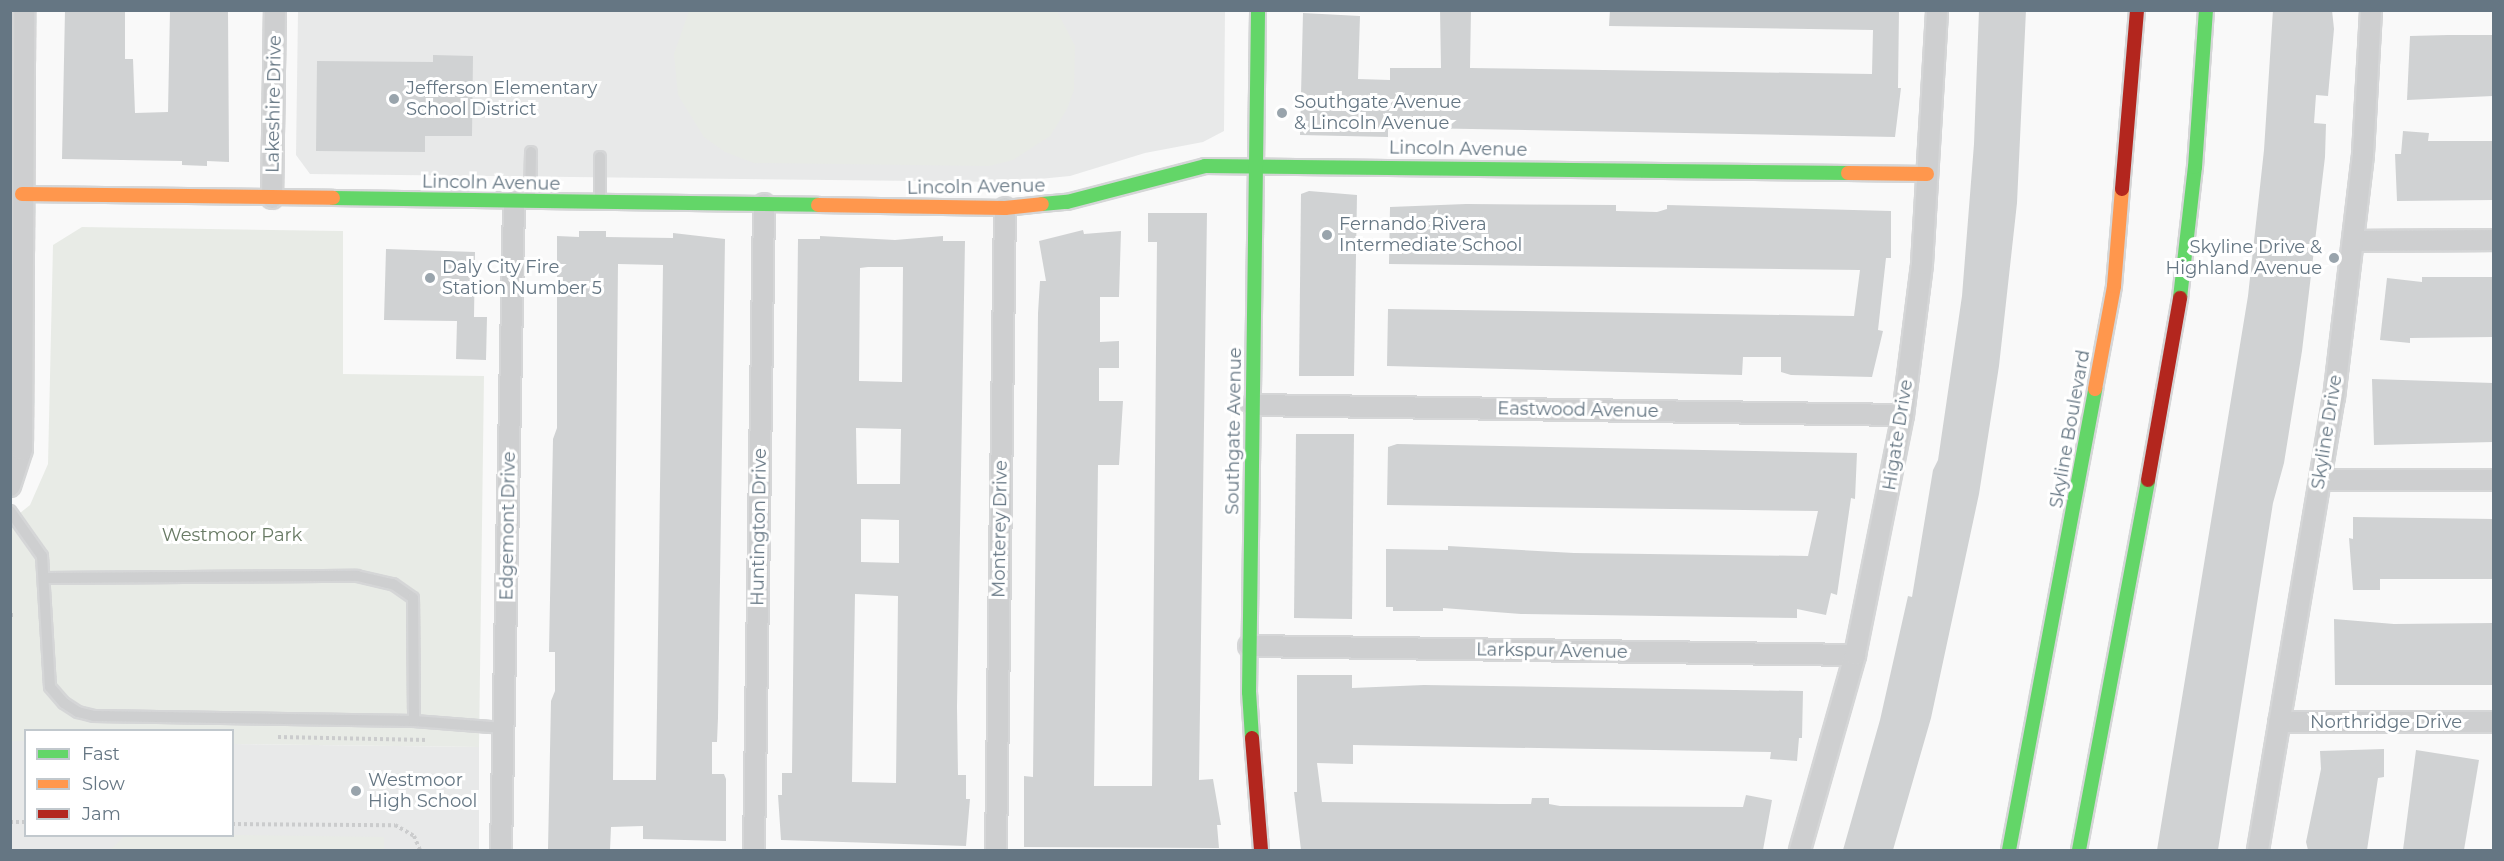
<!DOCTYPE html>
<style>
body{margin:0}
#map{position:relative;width:2504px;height:861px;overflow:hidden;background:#f9f9f9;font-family:Montserrat,sans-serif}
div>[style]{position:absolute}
.built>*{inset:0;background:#e8e9e9}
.green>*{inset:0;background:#e8ebe6}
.building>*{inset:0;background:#d0d2d3}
.path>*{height:4px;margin-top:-2px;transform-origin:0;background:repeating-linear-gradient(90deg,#cbcccd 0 3px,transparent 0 6px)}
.roads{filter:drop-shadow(2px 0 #d5d6d7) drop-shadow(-2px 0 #d5d6d7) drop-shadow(0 2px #d5d6d7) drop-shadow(0 -2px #d5d6d7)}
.lane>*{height:10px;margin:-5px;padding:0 5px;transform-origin:5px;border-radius:5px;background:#cecfd0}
.street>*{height:20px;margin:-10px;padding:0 10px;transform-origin:10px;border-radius:10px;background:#cecfd0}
.fast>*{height:14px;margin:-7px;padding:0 7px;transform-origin:7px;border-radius:7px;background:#63d668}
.slow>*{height:14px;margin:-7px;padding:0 7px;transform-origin:7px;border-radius:7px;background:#ff974d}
.jam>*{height:14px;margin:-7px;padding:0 7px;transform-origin:7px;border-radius:7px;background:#b3261e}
.dots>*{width:16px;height:16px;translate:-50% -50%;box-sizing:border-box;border:3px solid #fff;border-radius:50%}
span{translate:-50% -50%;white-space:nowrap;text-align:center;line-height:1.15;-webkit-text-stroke:6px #fff;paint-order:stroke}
.poi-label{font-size:18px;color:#657683}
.left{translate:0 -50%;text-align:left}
.right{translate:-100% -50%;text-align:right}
.street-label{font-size:18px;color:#657683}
.park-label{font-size:18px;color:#687a64}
.frame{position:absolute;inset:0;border:12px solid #657683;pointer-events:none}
.legend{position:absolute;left:24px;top:729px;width:210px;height:108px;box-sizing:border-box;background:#fff;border:2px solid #c1c8cd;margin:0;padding:8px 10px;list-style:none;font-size:18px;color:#657683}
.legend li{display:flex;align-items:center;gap:12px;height:30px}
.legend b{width:30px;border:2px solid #c1c8cd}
</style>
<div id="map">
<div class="built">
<div style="clip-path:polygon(298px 11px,1225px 11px,1224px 131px,1203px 142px,1145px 153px,1070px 176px,1009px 182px,310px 174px,296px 155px)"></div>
<div style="clip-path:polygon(10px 741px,25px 741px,26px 836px,232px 836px,233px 744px,479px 747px,479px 850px,11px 850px)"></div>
</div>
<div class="green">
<div style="clip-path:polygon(689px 11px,1057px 11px,1075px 46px,1074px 90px,1067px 109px,1050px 136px,1013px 160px,989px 166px,754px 163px,725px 152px,704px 137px,678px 95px,674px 54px)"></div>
<div style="clip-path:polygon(82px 227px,343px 231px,343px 374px,484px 376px,479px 747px,233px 744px,232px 730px,26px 730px,25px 741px,11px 741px,10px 521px,30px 505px,48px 464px,53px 245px)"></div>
<div style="clip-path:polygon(232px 835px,384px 837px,384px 850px,110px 850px,125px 836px)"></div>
</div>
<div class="building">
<div style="clip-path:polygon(65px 10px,125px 10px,125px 59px,133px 59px,135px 113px,168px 112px,170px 10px,228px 10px,229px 162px,207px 161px,207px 166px,182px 165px,182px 161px,62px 159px)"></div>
<div style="clip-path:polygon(1440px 10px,1471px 10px,1470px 68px,1872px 74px,1873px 30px,1609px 26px,1610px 10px,1899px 10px,1898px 88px,1901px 88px,1895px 137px,1417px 128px,1388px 129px,1388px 137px,1300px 135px,1303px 13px,1360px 16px,1358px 79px,1390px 80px,1390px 68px,1441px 68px)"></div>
<div style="clip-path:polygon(1979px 10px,2026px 10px,2017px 203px,1999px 366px,1979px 494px,1931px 718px,1893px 850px,1843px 850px,1880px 720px,1908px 596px,1912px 597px,1933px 470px,1938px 460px,1962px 296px,1974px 144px)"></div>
<div style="clip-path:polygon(2273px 10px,2332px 10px,2334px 29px,2328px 96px,2316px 95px,2314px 123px,2326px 124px,2325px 157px,2302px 351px,2284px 463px,2273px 503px,2218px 850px,2157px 850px,2248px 296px,2264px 150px)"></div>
<div style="clip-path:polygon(2448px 35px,2493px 35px,2493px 96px,2407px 100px,2410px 36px)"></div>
<div style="clip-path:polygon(433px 55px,473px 56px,472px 136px,425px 136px,425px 152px,316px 151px,317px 61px,433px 62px)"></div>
<div style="clip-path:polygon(2403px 131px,2429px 133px,2428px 141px,2493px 141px,2493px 200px,2397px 201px,2395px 154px,2401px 154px)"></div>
<div style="clip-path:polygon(1309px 191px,1357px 195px,1354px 376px,1299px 376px,1301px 194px)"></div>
<div style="clip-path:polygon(1466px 204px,1616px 205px,1616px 211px,1657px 212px,1667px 209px,1667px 205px,1891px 211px,1891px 258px,1886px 258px,1878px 330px,1883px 331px,1872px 377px,1791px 375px,1781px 372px,1781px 357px,1743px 357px,1742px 375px,1387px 366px,1388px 309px,1854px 316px,1860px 270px,1389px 264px,1390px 207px)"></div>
<div style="clip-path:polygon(1148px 213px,1207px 213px,1199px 780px,1213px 779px,1221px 825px,1217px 825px,1219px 848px,1024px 847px,1024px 776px,1033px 777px,1038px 313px,1040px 281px,1046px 281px,1039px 241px,1083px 230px,1084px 234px,1121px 231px,1119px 297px,1100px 297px,1100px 342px,1119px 341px,1119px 368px,1099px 368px,1099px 401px,1123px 401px,1119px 465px,1098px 465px,1094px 786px,1152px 786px,1157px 242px,1148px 242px)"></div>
<div style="clip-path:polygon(evenodd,579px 231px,606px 231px,606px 237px,673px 238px,673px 233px,725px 239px,718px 718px,717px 742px,712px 742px,712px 774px,724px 774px,726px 779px,726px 841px,643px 839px,643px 826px,611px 827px,610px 850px,548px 850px,551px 701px,555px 691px,555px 652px,549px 652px,553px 439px,557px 428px,557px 236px,579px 237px,579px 231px,618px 264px,663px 265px,656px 780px,613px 780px,618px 264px)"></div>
<div style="clip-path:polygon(evenodd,820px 236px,895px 240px,943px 236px,943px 241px,965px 241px,957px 707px,958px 775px,966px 775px,966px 799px,970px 799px,966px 846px,781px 840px,778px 795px,782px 795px,782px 773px,792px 773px,798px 239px,820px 239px,820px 236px,868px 267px,903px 267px,902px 382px,859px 381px,860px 268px,868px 267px,820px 236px,856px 428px,901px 429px,900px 484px,857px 484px,856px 428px,820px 236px,861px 519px,899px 520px,899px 563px,861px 562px,861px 519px,820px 236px,855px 594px,898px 596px,896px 783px,852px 782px,855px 594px)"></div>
<div style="clip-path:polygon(386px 249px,475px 252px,474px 317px,487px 317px,486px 360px,456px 359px,457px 321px,384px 320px)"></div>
<div style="clip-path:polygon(2422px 277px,2493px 277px,2493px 337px,2410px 338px,2410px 343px,2380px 340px,2387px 278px,2422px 282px)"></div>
<div style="clip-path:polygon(2372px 379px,2493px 383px,2493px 442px,2374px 445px)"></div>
<div style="clip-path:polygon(1296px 434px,1354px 434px,1352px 619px,1294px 618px)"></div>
<div style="clip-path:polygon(1397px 444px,1857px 453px,1855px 499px,1851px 498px,1837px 595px,1831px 593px,1826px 615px,1797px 609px,1797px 618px,1521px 614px,1443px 608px,1443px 611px,1393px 611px,1393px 607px,1386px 607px,1386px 549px,1448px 550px,1448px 546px,1574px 553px,1808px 556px,1818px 511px,1387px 505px,1388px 447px)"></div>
<div style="clip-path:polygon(2353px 517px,2493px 519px,2493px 579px,2380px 579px,2380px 590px,2353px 590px,2349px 538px,2353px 539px)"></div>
<div style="clip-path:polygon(2334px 619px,2394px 624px,2493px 623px,2493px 685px,2335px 685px)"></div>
<div style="clip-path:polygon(1297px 675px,1352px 675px,1352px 688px,1424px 685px,1803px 691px,1802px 738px,1799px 738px,1797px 761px,1770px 759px,1771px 752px,1353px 745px,1353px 764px,1317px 763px,1322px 802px,1501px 804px,1531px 804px,1532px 798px,1549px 798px,1549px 804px,1560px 806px,1743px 807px,1746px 795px,1772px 800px,1763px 850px,1301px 850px,1294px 792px,1297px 792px)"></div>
<div style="clip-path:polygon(2384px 749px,2384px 777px,2378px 778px,2367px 850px,2308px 850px,2306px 842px,2321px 769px,2320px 751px)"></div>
<div style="clip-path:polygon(2416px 750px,2479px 760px,2464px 850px,2403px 850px)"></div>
</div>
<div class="path">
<div style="left:10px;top:615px;width:3px"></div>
<div style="left:278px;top:737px;width:149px;rotate:1.2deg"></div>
<div style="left:10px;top:822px;width:16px"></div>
<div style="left:232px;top:824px;width:163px;rotate:0.4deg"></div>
<div style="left:395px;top:825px;width:22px;rotate:30deg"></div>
<div style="left:414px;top:836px;width:15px;rotate:67deg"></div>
</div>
<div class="roads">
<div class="lane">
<div style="left:600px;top:157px;width:45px;rotate:90deg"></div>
<div style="left:530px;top:201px;width:49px;rotate:-88.8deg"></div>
<div style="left:10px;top:511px;width:55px;rotate:54.6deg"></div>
<div style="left:42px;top:556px;width:131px;rotate:86.5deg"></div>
<div style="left:50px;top:687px;width:21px;rotate:49deg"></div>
<div style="left:64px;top:703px;width:17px;rotate:33deg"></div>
<div style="left:78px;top:712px;width:16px;rotate:14deg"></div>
<div style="left:94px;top:716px;width:320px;rotate:0.9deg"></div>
<div style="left:414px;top:721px;width:90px;rotate:4.4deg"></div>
<div style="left:46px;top:578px;width:311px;rotate:-0.4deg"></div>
<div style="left:357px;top:576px;width:37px;rotate:13deg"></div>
<div style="left:393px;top:584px;width:24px;rotate:35deg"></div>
<div style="left:413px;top:598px;width:123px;rotate:89.5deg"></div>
</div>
<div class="street">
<div style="left:272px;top:198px;width:188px;rotate:-89.1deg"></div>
<div style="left:2354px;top:241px;width:140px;rotate:-0.4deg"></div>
<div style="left:1252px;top:405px;width:651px;rotate:0.88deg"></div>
<div style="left:2320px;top:480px;width:174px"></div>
<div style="left:10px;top:486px;width:38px;rotate:-72deg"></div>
<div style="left:22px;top:450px;width:440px;rotate:-89.7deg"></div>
<div style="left:1249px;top:646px;width:606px;rotate:0.85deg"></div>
<div style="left:2279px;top:722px;width:215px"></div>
<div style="left:501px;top:850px;width:649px;rotate:-88.85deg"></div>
<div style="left:754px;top:850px;width:646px;rotate:-89.11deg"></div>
<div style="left:996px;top:850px;width:642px;rotate:-89.2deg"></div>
<div style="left:1800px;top:850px;width:203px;rotate:-74.2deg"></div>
<div style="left:1855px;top:655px;width:245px;rotate:-78.7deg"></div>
<div style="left:1903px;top:415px;width:152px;rotate:-82.8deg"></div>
<div style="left:1922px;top:264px;width:254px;rotate:-86.6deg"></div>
<div style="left:2258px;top:850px;width:458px;rotate:-80.5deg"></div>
<div style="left:2334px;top:398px;width:246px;rotate:-83.2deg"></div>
<div style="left:2363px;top:154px;width:144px;rotate:-86.8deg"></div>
</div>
<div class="fast">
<div style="left:333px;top:198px;width:485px;rotate:0.8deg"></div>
<div style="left:1042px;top:204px;width:25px;rotate:-5deg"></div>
<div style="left:1067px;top:202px;width:143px;rotate:-14.6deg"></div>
<div style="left:1205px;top:166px;width:643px;rotate:0.62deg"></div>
<div style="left:2180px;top:298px;width:132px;rotate:-83.5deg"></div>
<div style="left:2195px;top:167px;width:157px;rotate:-86deg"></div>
<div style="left:1252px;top:738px;width:46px;rotate:-93.7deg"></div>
<div style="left:1249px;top:692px;width:682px;rotate:-89.24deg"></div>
<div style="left:2009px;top:850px;width:469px;rotate:-79.4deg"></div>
<div style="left:2079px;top:850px;width:376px;rotate:-79.4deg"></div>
</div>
<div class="slow">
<div style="left:1848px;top:173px;width:79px;rotate:0.7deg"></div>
<div style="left:22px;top:194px;width:311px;rotate:0.7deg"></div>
<div style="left:818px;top:205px;width:187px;rotate:0.9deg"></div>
<div style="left:1005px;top:208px;width:37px;rotate:-6deg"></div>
<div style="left:2095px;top:389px;width:105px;rotate:-79.5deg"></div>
<div style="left:2114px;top:286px;width:97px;rotate:-85.3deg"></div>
</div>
<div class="jam">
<div style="left:2122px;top:189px;width:180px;rotate:-85.2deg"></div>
<div style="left:2148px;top:480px;width:185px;rotate:-80deg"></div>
<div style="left:1252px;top:738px;width:112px;rotate:85.4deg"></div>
</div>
</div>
<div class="dots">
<div style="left:394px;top:99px;background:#99a4ac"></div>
<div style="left:1282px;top:113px;background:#99a4ac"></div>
<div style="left:1327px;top:235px;background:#99a4ac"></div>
<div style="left:2334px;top:258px;background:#99a4ac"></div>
<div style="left:430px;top:278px;background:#99a4ac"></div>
<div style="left:356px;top:791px;background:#99a4ac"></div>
</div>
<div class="poi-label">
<span class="left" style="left:406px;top:99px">Jefferson Elementary<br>School District</span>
<span class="left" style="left:1294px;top:113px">Southgate Avenue<br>&amp; Lincoln Avenue</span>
<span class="left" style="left:1339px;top:235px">Fernando Rivera<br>Intermediate School</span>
<span class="right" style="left:2322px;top:258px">Skyline Drive &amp;<br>Highland Avenue</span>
<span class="left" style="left:442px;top:278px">Daly City Fire<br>Station Number 5</span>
<span class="left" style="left:368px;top:791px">Westmoor<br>High School</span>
</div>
<div class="street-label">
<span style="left:274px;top:104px;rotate:-89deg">Lakeshire Drive</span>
<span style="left:1458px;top:149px;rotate:1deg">Lincoln Avenue</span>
<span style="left:491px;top:183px;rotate:1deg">Lincoln Avenue</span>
<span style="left:976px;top:187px;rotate:-1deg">Lincoln Avenue</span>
<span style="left:1578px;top:410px;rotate:1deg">Eastwood Avenue</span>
<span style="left:2070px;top:429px;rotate:-80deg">Skyline Boulevard</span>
<span style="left:1234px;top:431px;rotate:-89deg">Southgate Avenue</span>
<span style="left:2327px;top:432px;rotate:-81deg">Skyline Drive</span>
<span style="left:1898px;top:435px;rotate:-81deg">Higate Drive</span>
<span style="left:508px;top:526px;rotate:-89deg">Edgemont Drive</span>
<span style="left:759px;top:527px;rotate:-89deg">Huntington Drive</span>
<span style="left:1000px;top:529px;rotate:-89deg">Monterey Drive</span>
<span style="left:1552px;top:651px;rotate:1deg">Larkspur Avenue</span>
<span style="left:2386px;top:722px">Northridge Drive</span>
</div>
<div class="park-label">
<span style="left:232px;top:535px">Westmoor Park</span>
</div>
<div class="frame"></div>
<ul class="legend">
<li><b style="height:8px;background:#63d668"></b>Fast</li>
<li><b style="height:8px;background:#ff974d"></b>Slow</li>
<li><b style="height:8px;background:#b3261e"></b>Jam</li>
</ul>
</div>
